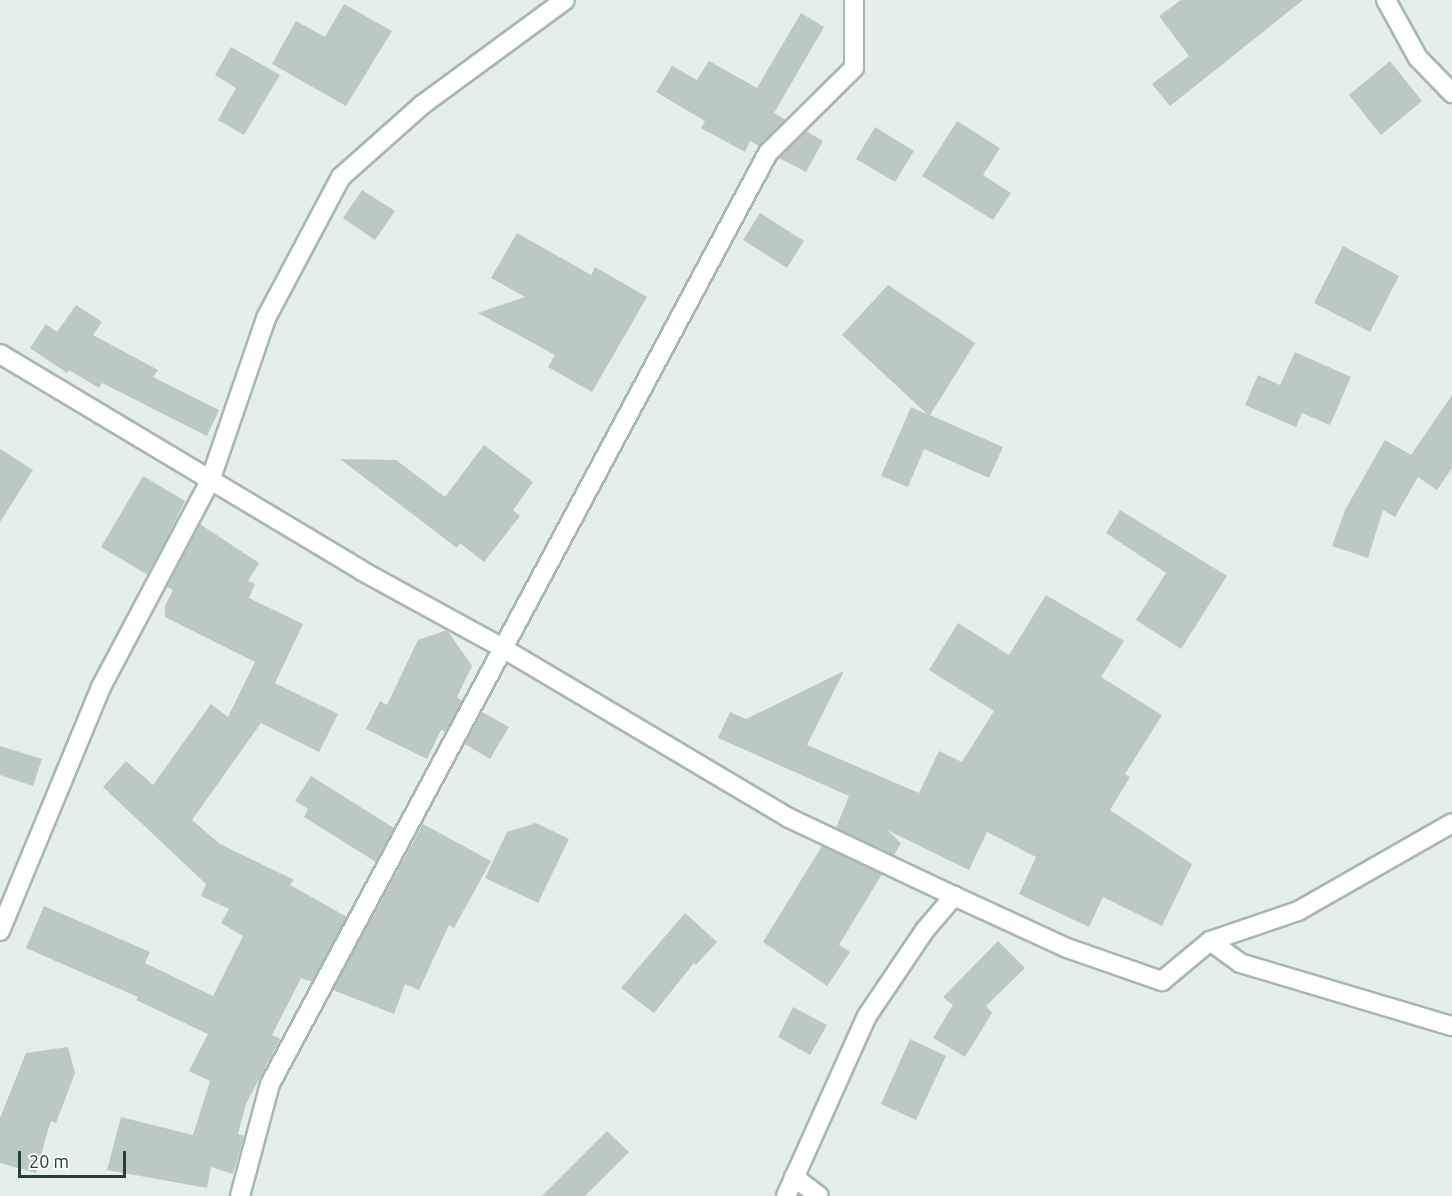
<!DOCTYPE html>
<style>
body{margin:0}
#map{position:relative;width:1452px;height:1196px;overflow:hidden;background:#e5eeea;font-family:Ubuntu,sans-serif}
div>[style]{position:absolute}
.building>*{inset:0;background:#bac9c3}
.roads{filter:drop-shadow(2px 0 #a7b7b1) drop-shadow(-2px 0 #a7b7b1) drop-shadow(0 2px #a7b7b1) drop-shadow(0 -2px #a7b7b1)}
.minor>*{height:18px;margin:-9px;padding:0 9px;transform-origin:9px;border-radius:9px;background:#fff}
span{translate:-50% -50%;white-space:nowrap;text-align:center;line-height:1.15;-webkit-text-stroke:4.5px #f6fbf8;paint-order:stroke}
.scale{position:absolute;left:18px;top:1151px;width:108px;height:27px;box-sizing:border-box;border:3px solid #234139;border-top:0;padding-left:8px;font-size:18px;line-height:21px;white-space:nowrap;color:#234139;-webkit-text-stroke:4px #f6fbf8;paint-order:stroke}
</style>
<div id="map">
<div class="building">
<div style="clip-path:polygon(1181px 0,1303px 0,1170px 106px,1152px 84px,1189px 56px,1159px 16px)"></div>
<div style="clip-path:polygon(344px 4px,392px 31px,346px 106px,272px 64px,296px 21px,325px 37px)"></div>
<div style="clip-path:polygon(801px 13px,824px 27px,774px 113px,786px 120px,759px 146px,750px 141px,745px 152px,701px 128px,705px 121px,656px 92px,672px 66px,697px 80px,709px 61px,757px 88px)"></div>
<div style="clip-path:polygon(231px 47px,280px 75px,244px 135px,218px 120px,236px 88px,215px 75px)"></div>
<div style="clip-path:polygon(1390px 61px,1422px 101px,1381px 135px,1349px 95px)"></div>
<div style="clip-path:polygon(957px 121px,1000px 148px,983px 175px,1011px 193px,993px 220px,922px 176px)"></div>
<div style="clip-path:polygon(875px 127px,914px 151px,895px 182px,856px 159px)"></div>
<div style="clip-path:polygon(806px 131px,823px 141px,806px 172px,779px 158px)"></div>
<div style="clip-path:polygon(362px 190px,395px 211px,375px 240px,343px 218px)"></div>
<div style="clip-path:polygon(760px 213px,804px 241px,787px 268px,743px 240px)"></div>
<div style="clip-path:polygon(517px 233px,591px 275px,595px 267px,647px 297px,592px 392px,548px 367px,555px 355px,478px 313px,525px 297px,491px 278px)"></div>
<div style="clip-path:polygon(1343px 246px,1399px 276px,1370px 332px,1314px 303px)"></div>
<div style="clip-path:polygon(888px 285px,975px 343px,930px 415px,1003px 447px,989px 478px,924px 449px,908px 487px,881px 476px,911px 407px,927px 414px,842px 335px)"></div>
<div style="clip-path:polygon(76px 305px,102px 322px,93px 335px,158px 370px,153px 377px,219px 410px,207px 436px,102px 383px,99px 388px,69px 370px,67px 373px,30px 348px,46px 324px,57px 332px)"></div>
<div style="clip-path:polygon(1295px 352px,1351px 377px,1330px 425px,1302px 413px,1296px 427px,1245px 405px,1258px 375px,1280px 385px)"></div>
<div style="clip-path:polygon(1452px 395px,1452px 468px,1437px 490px,1418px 477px,1395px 517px,1383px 510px,1368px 558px,1332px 546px,1345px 510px,1385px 440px,1411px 455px)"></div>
<div style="clip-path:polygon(484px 445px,533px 482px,513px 510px,520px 516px,484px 562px,460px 543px,457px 548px,340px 459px,396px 460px,445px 497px)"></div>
<div style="clip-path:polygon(0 449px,33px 470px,0 522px)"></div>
<div style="clip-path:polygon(143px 476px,185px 501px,148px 575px,101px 547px)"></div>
<div style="clip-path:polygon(1120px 510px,1227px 576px,1181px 649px,1136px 620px,1166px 573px,1106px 533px)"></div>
<div style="clip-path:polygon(200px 524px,259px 563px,248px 581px,255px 584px,249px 598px,303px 624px,275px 683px,338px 714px,319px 752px,261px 723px,192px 820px,220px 844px,294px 880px,290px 885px,347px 917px,312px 982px,301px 978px,272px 1035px,280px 1039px,246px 1104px,238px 1134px,244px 1136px,233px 1174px,211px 1167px,207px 1188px,107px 1170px,121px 1117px,193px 1135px,210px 1081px,189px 1071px,208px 1034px,136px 1000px,138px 997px,26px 948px,44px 906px,150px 952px,145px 963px,213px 996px,243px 936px,221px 923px,229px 909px,201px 896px,206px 884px,103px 787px,126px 761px,153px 785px,211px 704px,228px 717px,255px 662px,165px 617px,165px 606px,173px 590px,167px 587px)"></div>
<div style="clip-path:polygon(1046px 595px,1124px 641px,1101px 677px,1162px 715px,1125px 774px,1130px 777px,1110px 810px,1192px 864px,1162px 926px,1103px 897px,1089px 927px,1019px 894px,1036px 857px,987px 832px,969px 870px,887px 830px,901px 843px,894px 855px,836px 828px,849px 796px,718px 738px,730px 712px,746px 719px,844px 671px,807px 745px,919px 793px,939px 751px,962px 762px,994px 711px,929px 670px,958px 623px,1009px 655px)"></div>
<div style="clip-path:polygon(447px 630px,472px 666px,457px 697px,462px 701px,445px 732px,441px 730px,427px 759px,366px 729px,380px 701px,387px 705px,418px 640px)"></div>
<div style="clip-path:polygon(482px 712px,509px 727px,490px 759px,465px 744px)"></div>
<div style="clip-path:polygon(0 746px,42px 759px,33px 786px,0 775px)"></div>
<div style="clip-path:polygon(311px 776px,394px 828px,376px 862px,304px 817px,308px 809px,295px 801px)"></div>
<div style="clip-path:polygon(536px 823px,569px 839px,538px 903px,485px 878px,507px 832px)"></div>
<div style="clip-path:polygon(423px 824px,491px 861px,454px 928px,449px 925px,419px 990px,405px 984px,394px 1014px,333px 990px)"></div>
<div style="clip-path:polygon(822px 846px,882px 874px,839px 945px,850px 952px,827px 986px,763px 942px)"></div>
<div style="clip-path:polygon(685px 913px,717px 942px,696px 965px,694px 963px,654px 1013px,621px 988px)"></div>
<div style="clip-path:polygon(998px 941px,1025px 968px,986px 1006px,992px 1013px,965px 1057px,933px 1038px,953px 1005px,943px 997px)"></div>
<div style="clip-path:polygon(793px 1007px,827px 1025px,810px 1055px,778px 1037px)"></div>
<div style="clip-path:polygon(910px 1039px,946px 1056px,916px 1120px,881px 1104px)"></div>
<div style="clip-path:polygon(68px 1047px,75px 1073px,56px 1123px,51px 1121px,48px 1130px,36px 1173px,0 1163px,0 1118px,26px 1053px)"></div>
<div style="clip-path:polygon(607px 1131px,629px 1152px,585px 1196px,542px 1196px)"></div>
</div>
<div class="roads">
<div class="minor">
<div style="left:1386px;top:0;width:66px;rotate:61.1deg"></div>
<div style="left:1418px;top:58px;width:49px;rotate:45.8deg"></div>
<div style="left:0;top:354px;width:422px;rotate:30.9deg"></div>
<div style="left:362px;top:571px;width:158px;rotate:28.7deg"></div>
<div style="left:501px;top:647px;width:335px;rotate:30.7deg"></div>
<div style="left:789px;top:818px;width:183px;rotate:25.3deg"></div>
<div style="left:0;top:931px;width:264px;rotate:-67.5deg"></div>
<div style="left:101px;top:687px;width:233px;rotate:-62.1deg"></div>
<div style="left:210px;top:481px;width:172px;rotate:-71deg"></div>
<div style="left:266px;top:318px;width:160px;rotate:-62deg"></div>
<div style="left:341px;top:177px;width:108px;rotate:-41.6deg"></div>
<div style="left:422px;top:105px;width:177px;rotate:-36.3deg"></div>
<div style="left:1210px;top:941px;width:37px;rotate:36deg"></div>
<div style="left:1240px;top:963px;width:221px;rotate:16.6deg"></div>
<div style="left:794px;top:1177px;width:31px;rotate:37deg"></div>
<div style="left:240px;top:1196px;width:116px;rotate:-75deg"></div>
<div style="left:270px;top:1084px;width:1056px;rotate:-61.86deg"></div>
<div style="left:768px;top:153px;width:121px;rotate:-44.7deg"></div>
<div style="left:854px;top:68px;width:68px;rotate:-90deg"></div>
<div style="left:786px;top:1196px;width:197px;rotate:-65.8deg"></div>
<div style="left:867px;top:1016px;width:104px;rotate:-56deg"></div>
<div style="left:925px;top:930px;width:45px;rotate:-49.5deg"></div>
<div style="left:954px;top:896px;width:124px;rotate:24.7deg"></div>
<div style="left:1067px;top:948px;width:101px;rotate:19.2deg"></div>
<div style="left:1162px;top:981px;width:62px;rotate:-39.8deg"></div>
<div style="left:1210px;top:941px;width:93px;rotate:-18.8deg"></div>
<div style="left:1298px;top:911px;width:177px;rotate:-29.7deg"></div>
</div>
</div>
<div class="scale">20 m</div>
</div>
